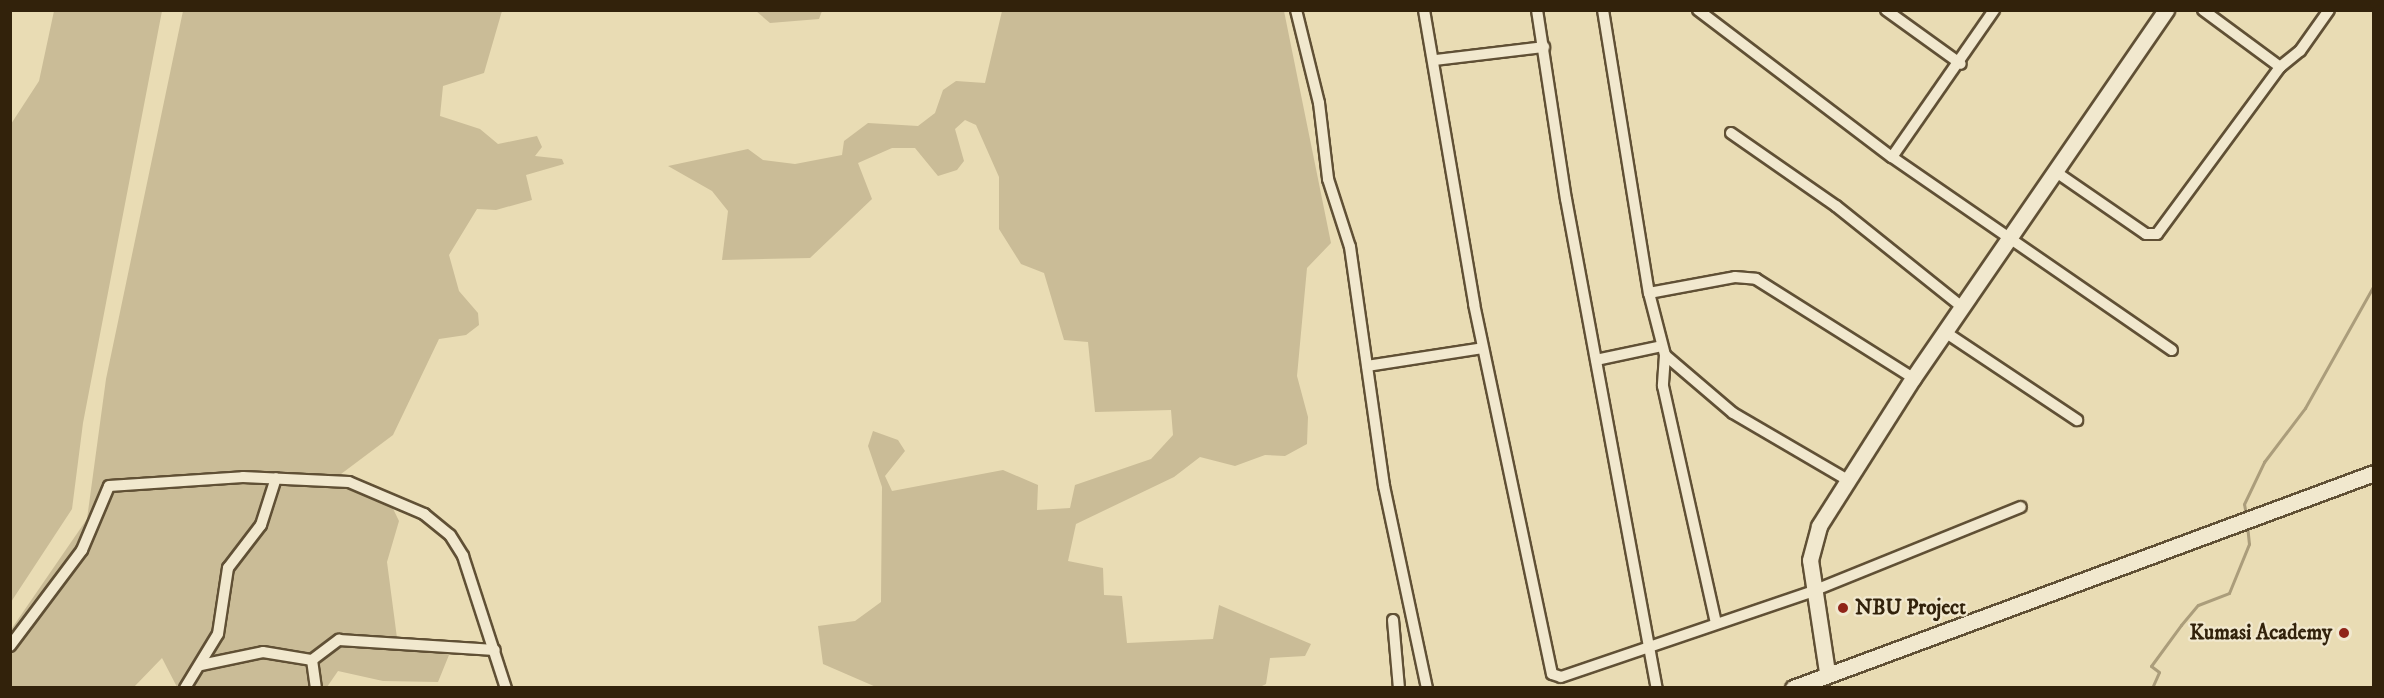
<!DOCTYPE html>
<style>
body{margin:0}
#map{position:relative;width:2384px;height:698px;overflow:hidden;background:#e9dcb4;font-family:"IM FELL DW Pica",serif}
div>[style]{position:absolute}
.green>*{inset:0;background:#cabc97}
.stream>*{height:3px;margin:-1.5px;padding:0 1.5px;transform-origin:1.5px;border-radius:1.5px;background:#ab9d7b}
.roads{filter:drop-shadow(2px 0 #605035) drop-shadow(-2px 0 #605035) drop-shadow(0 2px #605035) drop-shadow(0 -2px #605035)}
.street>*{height:10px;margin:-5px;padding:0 5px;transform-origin:5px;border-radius:5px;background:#f1e8ce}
.secondary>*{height:15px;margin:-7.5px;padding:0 7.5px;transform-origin:7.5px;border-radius:7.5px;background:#f1e8ce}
.dots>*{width:16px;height:16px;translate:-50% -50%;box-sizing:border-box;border:3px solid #f1e8ce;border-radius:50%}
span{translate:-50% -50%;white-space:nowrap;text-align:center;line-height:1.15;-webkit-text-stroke:4.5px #f1e8ce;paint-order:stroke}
.poi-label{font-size:21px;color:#32220b;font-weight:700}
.left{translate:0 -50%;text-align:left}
.right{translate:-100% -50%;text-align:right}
.frame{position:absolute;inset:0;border:12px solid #32220b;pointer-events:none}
</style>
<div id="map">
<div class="green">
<div style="clip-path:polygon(54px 11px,162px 11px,83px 423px,72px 509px,11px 602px,11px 124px,39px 81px)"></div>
<div style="clip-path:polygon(183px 11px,502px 11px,484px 73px,443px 86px,440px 116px,480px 129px,498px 144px,537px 136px,542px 147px,535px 156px,562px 159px,564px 164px,526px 175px,532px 200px,496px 210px,477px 209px,449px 255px,459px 291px,478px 313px,479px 325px,466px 335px,439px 339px,393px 435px,341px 474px,384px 490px,399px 521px,387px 562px,397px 638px,449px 655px,438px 682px,383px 681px,338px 671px,327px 687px,177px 687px,162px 658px,134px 687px,11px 687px,10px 631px,87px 519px,106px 379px)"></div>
<div style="clip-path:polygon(756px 11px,822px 11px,819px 19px,770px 23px)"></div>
<div style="clip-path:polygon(1002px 11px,1284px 11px,1331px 243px,1307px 268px,1297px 376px,1308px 417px,1307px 444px,1285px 456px,1265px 455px,1235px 466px,1200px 457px,1174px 477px,1076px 524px,1068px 561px,1103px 568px,1104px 595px,1122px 596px,1127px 643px,1213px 639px,1219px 605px,1311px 644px,1305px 656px,1270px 658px,1266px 684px,1260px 687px,876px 687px,823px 664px,818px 626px,855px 621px,881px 602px,882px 487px,868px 446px,873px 431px,898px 440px,905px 451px,885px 476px,892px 491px,1003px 470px,1038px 485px,1037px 510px,1070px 508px,1075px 485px,1151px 459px,1173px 435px,1171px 410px,1095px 412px,1088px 342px,1064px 340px,1044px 273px,1021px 264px,999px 229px,999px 177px,976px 125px,965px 120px,955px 129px,964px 161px,957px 170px,938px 176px,915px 148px,892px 148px,858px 163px,872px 199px,810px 258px,722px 260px,728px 211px,712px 191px,668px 166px,748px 149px,763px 160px,795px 164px,842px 155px,844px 141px,868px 123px,918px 126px,935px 113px,943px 90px,956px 81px,985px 83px)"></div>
</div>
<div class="stream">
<div style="left:2246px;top:515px;width:11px;rotate:-100deg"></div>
<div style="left:2244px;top:504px;width:47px;rotate:-64.5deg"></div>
<div style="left:2264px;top:462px;width:68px;rotate:-52.8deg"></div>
<div style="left:2305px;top:408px;width:141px;rotate:-60.7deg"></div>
<div style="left:2152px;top:688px;width:17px;rotate:-66deg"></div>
<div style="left:2159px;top:672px;width:10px;rotate:-143deg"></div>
<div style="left:2151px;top:666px;width:51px;rotate:-53.8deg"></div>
<div style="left:2181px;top:625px;width:26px;rotate:-50deg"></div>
<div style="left:2198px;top:605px;width:33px;rotate:-21deg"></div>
<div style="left:2229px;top:593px;width:53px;rotate:-67.8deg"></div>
<div style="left:2249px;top:544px;width:19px;rotate:-96deg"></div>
</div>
<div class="roads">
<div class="street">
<div style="left:1296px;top:10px;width:96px;rotate:76.1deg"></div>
<div style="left:1319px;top:103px;width:77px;rotate:83.2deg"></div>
<div style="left:1328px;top:179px;width:71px;rotate:72.1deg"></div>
<div style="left:1350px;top:247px;width:241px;rotate:81.9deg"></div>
<div style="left:1384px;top:486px;width:207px;rotate:78deg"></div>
<div style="left:1424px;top:10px;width:298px;rotate:80.3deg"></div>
<div style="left:1474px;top:304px;width:378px;rotate:78.1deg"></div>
<div style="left:1552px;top:674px;width:9px;rotate:18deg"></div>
<div style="left:1561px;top:677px;width:266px;rotate:-18.8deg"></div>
<div style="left:1813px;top:591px;width:224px;rotate:-22deg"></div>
<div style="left:1537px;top:10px;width:191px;rotate:81.3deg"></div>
<div style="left:1566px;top:199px;width:497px;rotate:79.5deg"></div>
<div style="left:1603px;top:10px;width:287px;rotate:80.8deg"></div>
<div style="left:1649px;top:293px;width:64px;rotate:75.5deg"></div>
<div style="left:1665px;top:355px;width:89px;rotate:40.5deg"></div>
<div style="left:1733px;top:413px;width:131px;rotate:30.3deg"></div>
<div style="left:1698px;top:10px;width:243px;rotate:37.2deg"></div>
<div style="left:1892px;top:157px;width:340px;rotate:34.6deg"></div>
<div style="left:1886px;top:10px;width:92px;rotate:35.8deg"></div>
<div style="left:2203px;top:10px;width:96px;rotate:36.5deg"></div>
<div style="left:1435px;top:60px;width:110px;rotate:-6.8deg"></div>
<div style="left:1731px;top:133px;width:128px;rotate:34.8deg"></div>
<div style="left:1836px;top:206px;width:161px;rotate:38.7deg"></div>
<div style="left:1892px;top:157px;width:179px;rotate:-55.2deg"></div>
<div style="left:2056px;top:172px;width:109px;rotate:34.6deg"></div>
<div style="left:2146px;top:234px;width:11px"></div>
<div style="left:2157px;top:234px;width:207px;rotate:-53.6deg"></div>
<div style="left:2280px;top:67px;width:26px;rotate:-39deg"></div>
<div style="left:2300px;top:51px;width:50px;rotate:-54.7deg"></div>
<div style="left:1649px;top:293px;width:87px;rotate:-10.5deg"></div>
<div style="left:1735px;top:277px;width:21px;rotate:5deg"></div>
<div style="left:1756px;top:279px;width:186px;rotate:32.2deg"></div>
<div style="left:1945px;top:332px;width:159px;rotate:33.7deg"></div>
<div style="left:1665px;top:355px;width:31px;rotate:94deg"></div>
<div style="left:1663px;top:386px;width:243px;rotate:77.4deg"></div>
<div style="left:1596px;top:360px;width:67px;rotate:-12deg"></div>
<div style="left:1367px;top:366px;width:117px;rotate:-8.8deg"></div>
<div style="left:1393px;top:620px;width:68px;rotate:85deg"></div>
<div style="left:10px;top:646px;width:120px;rotate:-53.1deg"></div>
<div style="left:82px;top:550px;width:69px;rotate:-67.1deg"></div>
<div style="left:109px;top:486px;width:134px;rotate:-3.8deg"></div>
<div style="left:243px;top:477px;width:106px;rotate:2.7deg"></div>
<div style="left:349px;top:482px;width:82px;rotate:23.1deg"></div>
<div style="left:424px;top:514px;width:33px;rotate:39deg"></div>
<div style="left:450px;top:535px;width:25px;rotate:58deg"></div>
<div style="left:463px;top:556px;width:139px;rotate:72deg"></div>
<div style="left:312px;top:660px;width:28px;rotate:82deg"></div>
<div style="left:201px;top:665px;width:63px;rotate:-11.8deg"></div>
<div style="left:263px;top:652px;width:50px;rotate:9.3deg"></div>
<div style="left:312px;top:660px;width:34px;rotate:-37deg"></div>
<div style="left:339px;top:640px;width:156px;rotate:3.7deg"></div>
<div style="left:185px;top:688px;width:63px;rotate:-58.6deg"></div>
<div style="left:218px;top:634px;width:67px;rotate:-81.4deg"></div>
<div style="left:228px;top:568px;width:54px;rotate:-52.5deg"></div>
<div style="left:261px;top:525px;width:49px;rotate:-72.3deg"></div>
</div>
<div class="secondary">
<div style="left:1827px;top:672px;width:113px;rotate:-98.6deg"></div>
<div style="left:1810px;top:560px;width:35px;rotate:-75deg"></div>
<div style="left:1819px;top:526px;width:175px;rotate:-57.6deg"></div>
<div style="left:1913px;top:378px;width:447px;rotate:-55.5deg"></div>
<div style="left:1793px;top:688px;width:620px;rotate:-20.31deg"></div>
</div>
</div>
<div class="dots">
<div style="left:1843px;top:608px;background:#8f2418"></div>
<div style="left:2344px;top:633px;background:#8f2418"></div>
</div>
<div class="poi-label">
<span class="left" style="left:1855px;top:608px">NBU Project</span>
<span class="right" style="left:2332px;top:633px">Kumasi Academy</span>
</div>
<div class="frame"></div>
</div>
